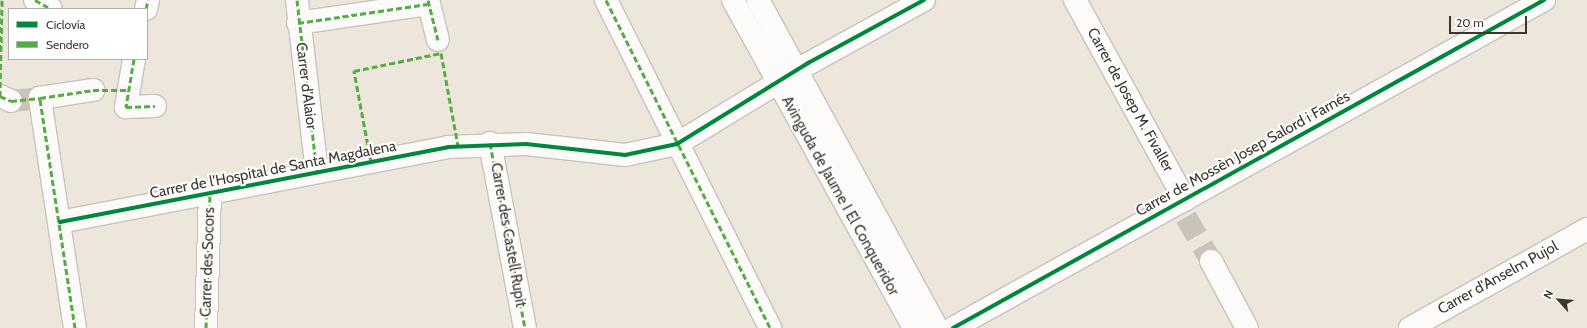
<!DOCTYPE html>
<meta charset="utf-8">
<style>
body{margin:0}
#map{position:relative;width:1587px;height:328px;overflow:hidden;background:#ede6dc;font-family:Cabin,sans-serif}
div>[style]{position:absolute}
.minor-tunnel>*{height:22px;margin-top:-11px;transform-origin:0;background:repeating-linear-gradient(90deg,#cac3b9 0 22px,transparent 0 33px)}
.roads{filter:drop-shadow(1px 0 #c8c2ba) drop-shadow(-1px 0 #c8c2ba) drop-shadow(0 1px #c8c2ba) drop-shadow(0 -1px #c8c2ba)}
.minor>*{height:22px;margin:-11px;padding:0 11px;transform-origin:11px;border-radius:11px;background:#fcfbfa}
.tertiary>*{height:22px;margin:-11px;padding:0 11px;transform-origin:11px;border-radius:11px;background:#fcfbfa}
.quiet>*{height:3px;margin-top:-1.5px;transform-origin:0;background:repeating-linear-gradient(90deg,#55ac44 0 6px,transparent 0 9px)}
.cycleway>*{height:4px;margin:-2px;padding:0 2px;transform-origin:2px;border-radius:2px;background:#00873e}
span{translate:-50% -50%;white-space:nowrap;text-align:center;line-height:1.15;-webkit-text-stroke:4px #fff;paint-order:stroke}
.street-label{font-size:15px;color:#3c362e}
.legend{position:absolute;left:8px;top:8px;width:140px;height:52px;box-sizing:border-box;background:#fff;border:1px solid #b1afab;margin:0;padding:5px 7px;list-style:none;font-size:12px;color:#3c362e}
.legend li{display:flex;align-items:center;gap:8px;height:20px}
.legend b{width:20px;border:1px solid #b1afab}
.north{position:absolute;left:1539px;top:280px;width:40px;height:40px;-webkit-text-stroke:3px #fff;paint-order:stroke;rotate:297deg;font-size:11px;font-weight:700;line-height:16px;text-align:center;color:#3c362e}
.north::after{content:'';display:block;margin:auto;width:14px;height:18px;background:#3c362e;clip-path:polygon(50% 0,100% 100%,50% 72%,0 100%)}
.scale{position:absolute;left:1449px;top:16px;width:78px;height:18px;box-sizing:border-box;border:2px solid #3c362e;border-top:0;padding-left:5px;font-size:12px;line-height:14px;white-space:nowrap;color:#3c362e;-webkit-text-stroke:3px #fff;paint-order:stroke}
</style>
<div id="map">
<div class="minor-tunnel">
<div style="left:11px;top:101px;width:22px;rotate:-5deg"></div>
<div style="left:1186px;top:217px;width:51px;rotate:60.4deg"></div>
</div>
<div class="roads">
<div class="minor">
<div style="left:35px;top:0;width:18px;rotate:29deg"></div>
<div style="left:297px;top:0;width:173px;rotate:83.4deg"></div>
<div style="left:428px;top:0;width:41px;rotate:76deg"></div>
<div style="left:606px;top:0;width:367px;rotate:63.4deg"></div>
<div style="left:1075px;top:0;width:228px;rotate:61.2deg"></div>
<div style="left:146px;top:9px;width:9px;rotate:-77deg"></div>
<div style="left:298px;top:23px;width:131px;rotate:-8.3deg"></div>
<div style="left:134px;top:59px;width:49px;rotate:99.5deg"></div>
<div style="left:126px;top:107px;width:29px;rotate:-2deg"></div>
<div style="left:797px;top:70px;width:145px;rotate:-28.9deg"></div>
<div style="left:0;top:96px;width:12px;rotate:24deg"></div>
<div style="left:490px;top:143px;width:188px;rotate:79.3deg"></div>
<div style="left:60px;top:222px;width:395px;rotate:-10.9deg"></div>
<div style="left:448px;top:147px;width:78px;rotate:-2.2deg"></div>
<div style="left:526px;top:144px;width:100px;rotate:6.3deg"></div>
<div style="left:625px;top:155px;width:53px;rotate:-11.9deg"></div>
<div style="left:677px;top:144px;width:117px;rotate:-31.4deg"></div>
<div style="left:1211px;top:261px;width:76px;rotate:61.8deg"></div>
<div style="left:75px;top:328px;width:233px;rotate:-98.7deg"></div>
<div style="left:40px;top:98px;width:54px;rotate:-8.6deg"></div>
<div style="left:206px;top:328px;width:133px;rotate:-88.3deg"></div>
<div style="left:953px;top:328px;width:676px;rotate:-29.03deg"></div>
<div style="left:1410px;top:328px;width:203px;rotate:-29.2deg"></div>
</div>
<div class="tertiary">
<div style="left:733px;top:0;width:375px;rotate:61.1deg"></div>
<div style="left:758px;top:0;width:374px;rotate:61.4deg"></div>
</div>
</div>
<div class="quiet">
<div style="left:35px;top:0;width:18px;rotate:29deg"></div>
<div style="left:297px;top:0;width:173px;rotate:83.4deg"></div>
<div style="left:428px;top:0;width:41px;rotate:76deg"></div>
<div style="left:606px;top:0;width:367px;rotate:63.4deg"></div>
<div style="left:146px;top:9px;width:9px;rotate:-77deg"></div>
<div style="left:298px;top:23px;width:131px;rotate:-8.3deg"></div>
<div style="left:134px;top:59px;width:49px;rotate:99.5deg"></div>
<div style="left:126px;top:107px;width:29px;rotate:-2deg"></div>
<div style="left:0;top:96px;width:96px;rotate:-88.8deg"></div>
<div style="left:0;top:96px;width:12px;rotate:24deg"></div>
<div style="left:11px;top:101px;width:29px;rotate:-6deg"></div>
<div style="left:490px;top:143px;width:188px;rotate:79.3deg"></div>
<div style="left:371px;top:162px;width:93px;rotate:-100.6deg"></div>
<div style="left:354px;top:71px;width:89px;rotate:-11.7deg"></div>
<div style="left:441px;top:53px;width:95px;rotate:79.6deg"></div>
<div style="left:75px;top:328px;width:233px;rotate:-98.7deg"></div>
<div style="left:40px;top:98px;width:54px;rotate:-8.6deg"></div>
<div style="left:93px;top:90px;width:34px"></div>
<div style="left:206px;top:328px;width:133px;rotate:-88.3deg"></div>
</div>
<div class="cycleway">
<div style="left:60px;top:222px;width:395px;rotate:-10.9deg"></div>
<div style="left:448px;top:147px;width:78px;rotate:-2.2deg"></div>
<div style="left:526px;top:144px;width:100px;rotate:6.3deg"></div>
<div style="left:625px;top:155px;width:53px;rotate:-11.9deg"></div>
<div style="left:677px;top:144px;width:154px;rotate:-31.7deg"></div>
<div style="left:808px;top:63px;width:132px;rotate:-28.5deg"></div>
<div style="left:953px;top:328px;width:676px;rotate:-29.03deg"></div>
</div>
<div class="street-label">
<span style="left:306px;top:86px;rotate:83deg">Carrer d'Alaior</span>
<span style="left:1130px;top:100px;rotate:61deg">Carrer de Josep M. Fivaller</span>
<span style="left:1243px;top:154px;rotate:-29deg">Carrer de Mossèn Josep Salord i Farnés</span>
<span style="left:273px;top:170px;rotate:-11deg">Carrer de l'Hospital de Santa Magdalena</span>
<span style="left:840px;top:196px;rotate:61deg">Avinguda de Jaume I El Conqueridor</span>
<span style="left:508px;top:235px;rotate:80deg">Carrer des Castell Rupit</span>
<span style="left:208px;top:262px;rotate:-88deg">Carrer des Socors</span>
<span style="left:1498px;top:278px;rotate:-29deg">Carrer d'Anselm Pujol</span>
</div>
<ul class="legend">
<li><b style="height:5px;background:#00873e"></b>Ciclovía</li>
<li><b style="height:5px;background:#55ac44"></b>Sendero</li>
</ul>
<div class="north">N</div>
<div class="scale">20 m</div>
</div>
